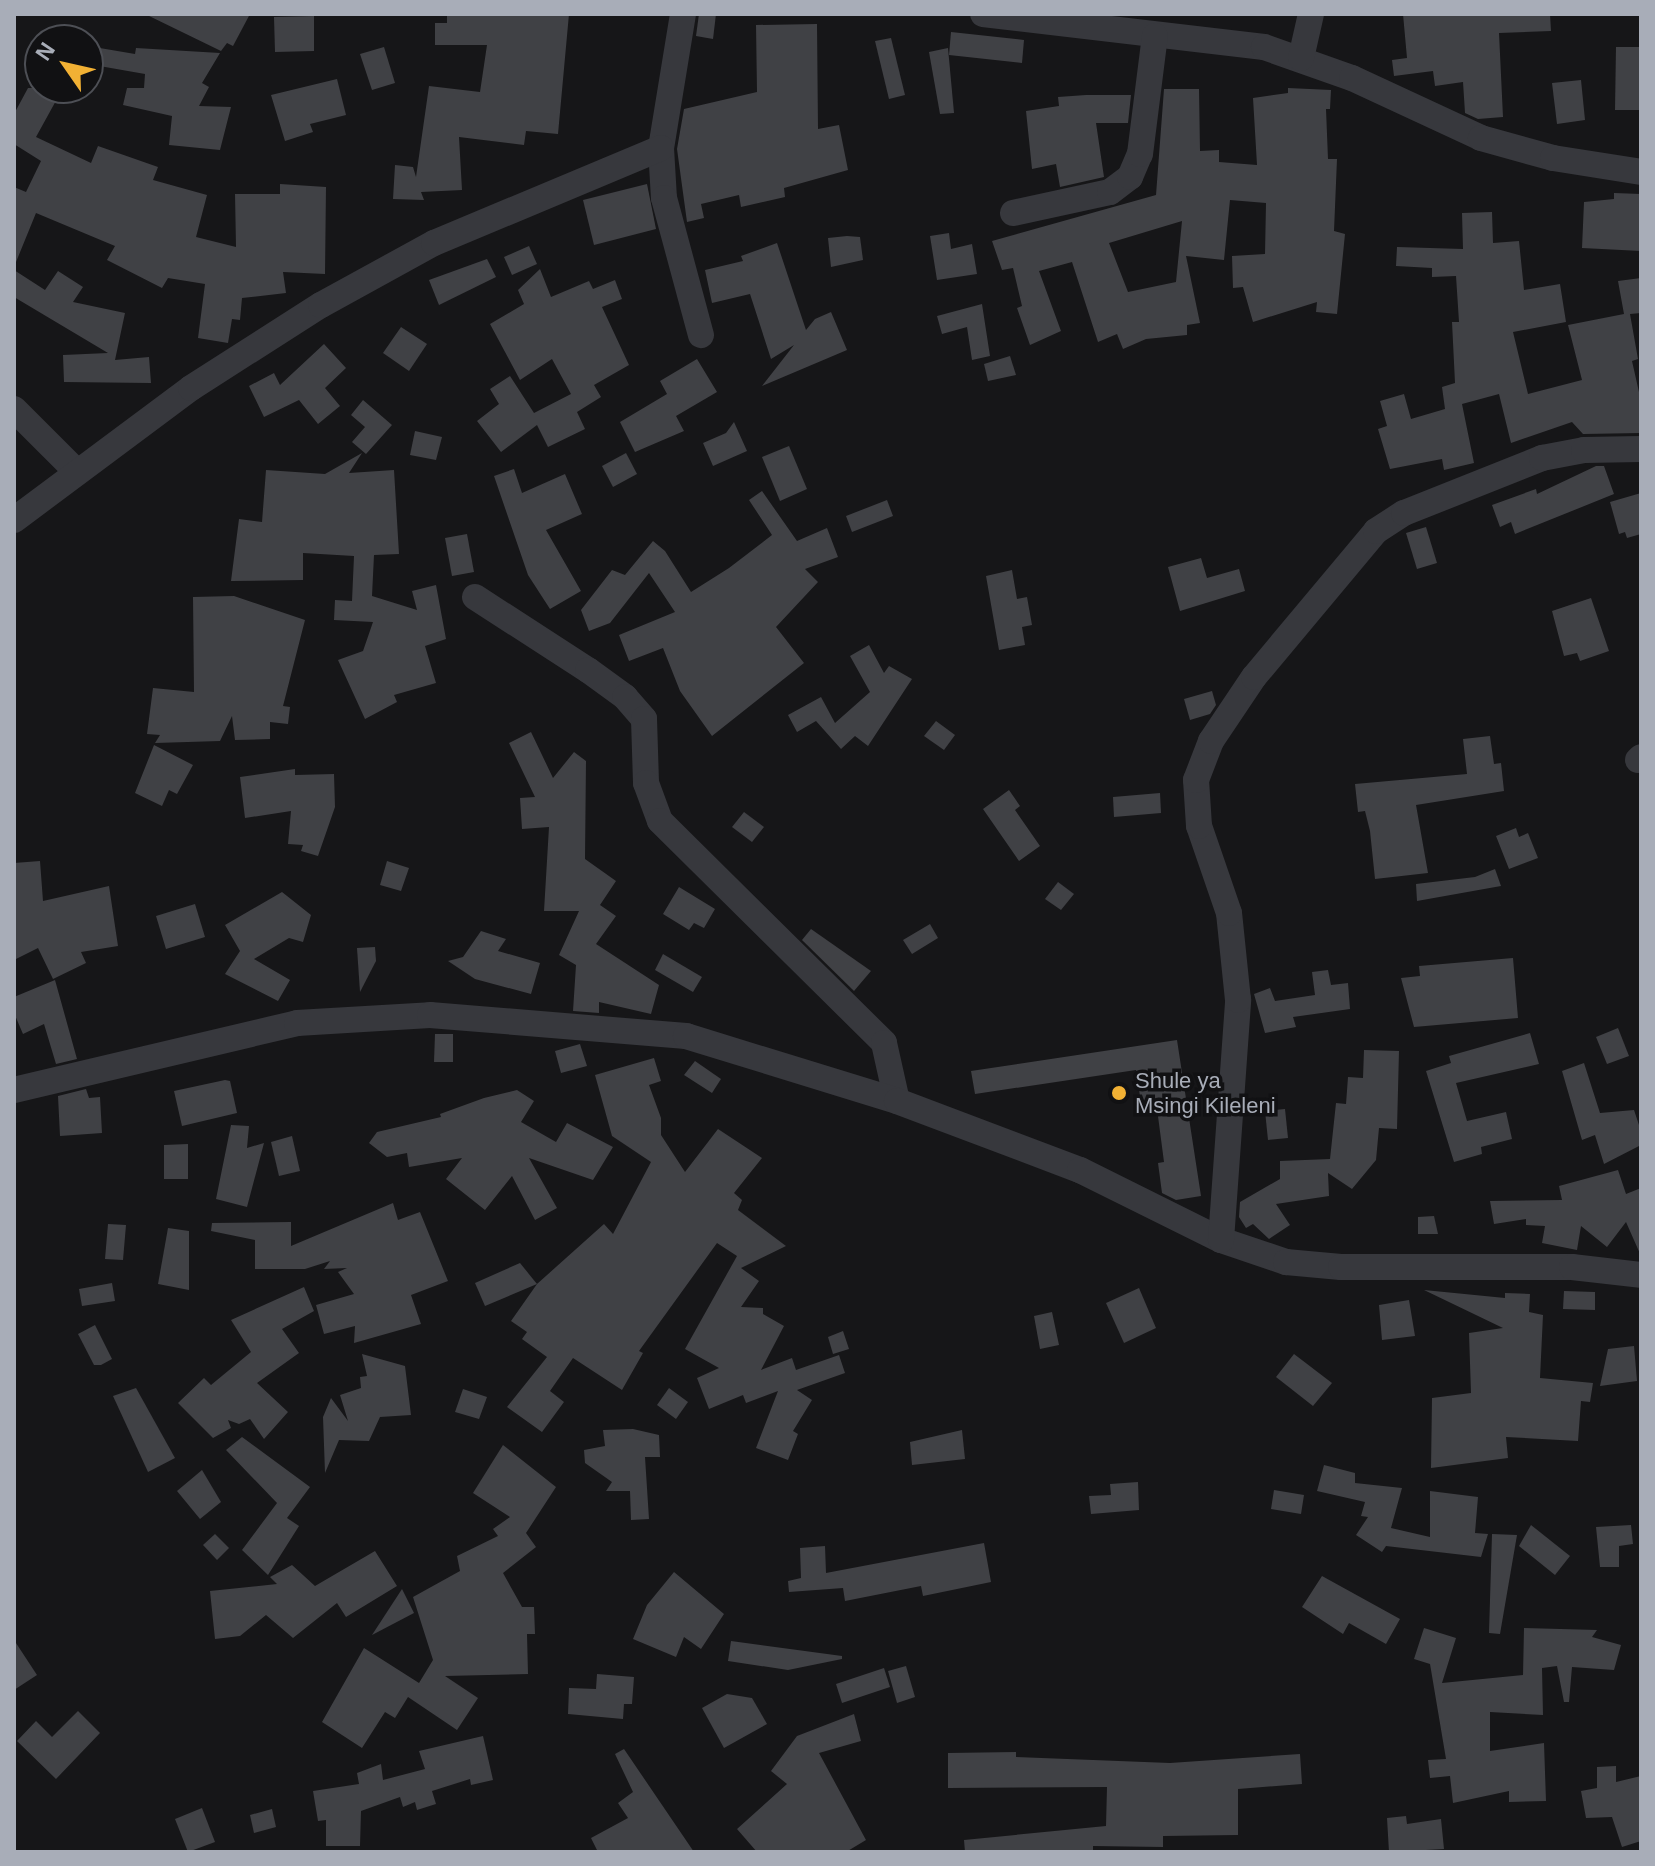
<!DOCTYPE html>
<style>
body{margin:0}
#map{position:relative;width:1655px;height:1866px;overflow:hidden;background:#161618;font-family:Helvetica,sans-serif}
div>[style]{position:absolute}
.building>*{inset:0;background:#404145}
.minor>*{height:26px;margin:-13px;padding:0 13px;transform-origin:13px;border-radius:13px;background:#37383d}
.dots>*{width:22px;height:22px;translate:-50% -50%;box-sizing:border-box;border:4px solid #111113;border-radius:50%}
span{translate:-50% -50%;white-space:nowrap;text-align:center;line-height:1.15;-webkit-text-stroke:7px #111113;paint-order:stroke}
.poi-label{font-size:22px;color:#a8adb8}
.left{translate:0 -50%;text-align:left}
.frame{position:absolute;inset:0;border:16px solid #a8adb8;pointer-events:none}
.north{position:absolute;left:24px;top:24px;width:80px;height:80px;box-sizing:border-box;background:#111113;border:2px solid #4d4f55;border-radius:50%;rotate:304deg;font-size:22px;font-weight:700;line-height:32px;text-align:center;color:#a8adb8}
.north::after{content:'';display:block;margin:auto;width:28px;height:36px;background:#f2b134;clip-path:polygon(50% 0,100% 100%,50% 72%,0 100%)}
</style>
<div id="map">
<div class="building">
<div style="clip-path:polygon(145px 14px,250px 14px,233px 46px,227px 43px,221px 51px)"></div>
<div style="clip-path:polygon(447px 14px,569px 14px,558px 134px,526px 131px,524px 145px,459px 137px,462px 190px,421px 192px,424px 200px,393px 199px,395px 165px,413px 167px,416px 177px,429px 86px,480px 92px,487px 45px,435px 45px,435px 23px,447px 23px)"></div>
<div style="clip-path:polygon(699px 14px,716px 14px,713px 39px,696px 36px)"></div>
<div style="clip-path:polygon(1403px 14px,1550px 14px,1551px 31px,1499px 33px,1503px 117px,1478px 119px,1465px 113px,1463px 82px,1435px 86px,1433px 71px,1394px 76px,1392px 60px,1407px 58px)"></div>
<div style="clip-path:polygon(314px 16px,314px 51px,275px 52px,274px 17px)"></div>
<div style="clip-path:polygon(817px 24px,818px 129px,839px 125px,848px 170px,784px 188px,785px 197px,741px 207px,739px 195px,701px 204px,704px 218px,687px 222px,677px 149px,684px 109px,757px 92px,756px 25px)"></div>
<div style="clip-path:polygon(951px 32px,1024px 40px,1022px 63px,949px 55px)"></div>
<div style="clip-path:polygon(891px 38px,905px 95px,889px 99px,875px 41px)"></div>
<div style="clip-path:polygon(88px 46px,135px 54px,136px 48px,220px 53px,202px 83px,209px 87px,199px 106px,231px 107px,220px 150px,169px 145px,172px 116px,123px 105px,127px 88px,144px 88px,145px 74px,88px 64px)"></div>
<div style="clip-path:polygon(384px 47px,395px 83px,372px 90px,360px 54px)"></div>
<div style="clip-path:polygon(1616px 47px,1641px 47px,1641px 110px,1615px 110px)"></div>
<div style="clip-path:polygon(948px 48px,954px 113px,940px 114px,929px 52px)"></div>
<div style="clip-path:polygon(337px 79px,346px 115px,310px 124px,313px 132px,285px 141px,271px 95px)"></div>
<div style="clip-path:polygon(1581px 80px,1585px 120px,1557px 124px,1552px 83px)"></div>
<div style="clip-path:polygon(28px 88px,63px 88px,36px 137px,91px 163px,98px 146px,158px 167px,153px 180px,207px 195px,196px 237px,236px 247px,235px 194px,280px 194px,280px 184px,326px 187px,325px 274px,283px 272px,286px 293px,242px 298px,240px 320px,232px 319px,228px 343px,198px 338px,205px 284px,168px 278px,162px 288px,107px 260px,115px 246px,36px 213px,14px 267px,14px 187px,26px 192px,41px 161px,14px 144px,14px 114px)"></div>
<div style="clip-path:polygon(evenodd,1288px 88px,1331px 90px,1330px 109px,1326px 109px,1328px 159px,1337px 159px,1334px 231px,1345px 234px,1337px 314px,1316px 312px,1317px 302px,1253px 322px,1243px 287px,1233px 288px,1232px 256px,1265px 254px,1266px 203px,1230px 200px,1224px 260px,1186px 256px,1200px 323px,1187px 325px,1187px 335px,1146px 339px,1123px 349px,1117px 334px,1098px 342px,1072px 262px,1039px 271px,1061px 331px,1030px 345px,1017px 308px,1022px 306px,1013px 268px,1002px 270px,992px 241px,1156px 195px,1164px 89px,1199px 89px,1200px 151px,1219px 150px,1219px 162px,1257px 165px,1253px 98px,1288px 93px,1288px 88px,1182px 221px,1176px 282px,1128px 292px,1109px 243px,1182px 221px)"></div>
<div style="clip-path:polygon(1086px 95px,1131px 95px,1128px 123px,1096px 123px,1104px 177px,1060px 187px,1056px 164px,1032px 169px,1026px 111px,1059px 106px,1058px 97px)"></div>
<div style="clip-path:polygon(647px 184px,656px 229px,594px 245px,583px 200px)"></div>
<div style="clip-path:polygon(1614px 193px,1641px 194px,1641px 251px,1582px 248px,1584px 202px,1614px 199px)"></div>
<div style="clip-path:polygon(1492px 212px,1493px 243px,1519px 241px,1524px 290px,1560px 284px,1566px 322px,1513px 332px,1528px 394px,1582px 380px,1568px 325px,1624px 314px,1618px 281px,1641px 278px,1641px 313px,1630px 314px,1638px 359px,1632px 361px,1641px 401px,1641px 433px,1583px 434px,1572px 422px,1511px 443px,1499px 394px,1462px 404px,1474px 463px,1444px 470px,1442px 459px,1390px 469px,1378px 429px,1387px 426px,1380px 401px,1404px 394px,1411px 419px,1445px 409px,1442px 387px,1455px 383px,1452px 322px,1459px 322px,1456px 276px,1432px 277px,1432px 268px,1396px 266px,1397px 247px,1463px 249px,1462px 213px)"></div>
<div style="clip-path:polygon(949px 233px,951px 249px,972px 244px,977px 274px,937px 280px,930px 236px)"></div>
<div style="clip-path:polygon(847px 236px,860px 237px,863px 260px,831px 267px,828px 238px)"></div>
<div style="clip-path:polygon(777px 243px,806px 330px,815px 319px,831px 312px,847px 350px,762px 386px,794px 345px,771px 359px,750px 294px,712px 303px,705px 270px,743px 261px,741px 256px)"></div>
<div style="clip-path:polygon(529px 246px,537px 264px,512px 275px,504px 257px)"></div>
<div style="clip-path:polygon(487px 259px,496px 277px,439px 305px,429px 280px)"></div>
<div style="clip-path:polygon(540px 269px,551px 297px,589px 281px,593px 289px,615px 280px,622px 299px,602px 307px,629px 365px,594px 385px,601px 397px,577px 412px,585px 429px,548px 447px,537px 425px,501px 452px,477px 421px,499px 404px,490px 389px,510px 376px,534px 413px,571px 394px,552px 359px,520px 380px,490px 324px,524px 304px,518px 290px)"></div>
<div style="clip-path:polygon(14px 270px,45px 290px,58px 271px,83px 287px,73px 302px,125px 313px,115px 360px,149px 357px,151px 383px,64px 382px,63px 355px,108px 353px,14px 297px)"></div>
<div style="clip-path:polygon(982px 304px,990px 356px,972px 360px,967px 327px,942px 334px,937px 316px)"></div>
<div style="clip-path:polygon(401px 327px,427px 344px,409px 371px,383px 353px)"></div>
<div style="clip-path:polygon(324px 344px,346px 368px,325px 388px,340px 406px,318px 424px,299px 400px,264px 417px,249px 386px,274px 373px,280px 385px)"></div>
<div style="clip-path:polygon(1010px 356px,1016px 375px,988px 381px,984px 364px)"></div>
<div style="clip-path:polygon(697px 359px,717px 392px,676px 416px,684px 431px,635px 452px,620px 422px,667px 394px,660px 381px)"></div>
<div style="clip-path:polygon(363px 400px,392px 425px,366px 454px,352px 442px,365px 427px,351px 415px)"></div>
<div style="clip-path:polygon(734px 422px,747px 451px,713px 466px,703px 443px,726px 433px)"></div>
<div style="clip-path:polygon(415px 431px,442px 437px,436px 460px,410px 455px)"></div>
<div style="clip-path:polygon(789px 446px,807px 489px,780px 501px,762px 457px)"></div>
<div style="clip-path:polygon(362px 453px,349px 473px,394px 470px,399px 554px,374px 555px,372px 596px,417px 610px,412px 591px,436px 585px,446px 639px,425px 646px,436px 683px,394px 695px,397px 702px,365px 719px,338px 660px,363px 651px,373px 622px,334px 620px,335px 600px,352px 601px,354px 556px,303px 553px,303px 580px,231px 581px,239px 519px,262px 522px,266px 470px,325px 474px)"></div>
<div style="clip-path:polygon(626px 453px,637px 474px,613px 487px,602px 466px)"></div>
<div style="clip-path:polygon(1596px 466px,1604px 466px,1614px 494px,1515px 534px,1511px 522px,1500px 527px,1492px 505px,1536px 489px,1537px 494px)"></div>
<div style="clip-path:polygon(514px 469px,522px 493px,565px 474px,582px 514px,546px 530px,581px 591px,550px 609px,528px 575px,494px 476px)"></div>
<div style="clip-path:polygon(762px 491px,797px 541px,827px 528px,838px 557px,805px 569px,818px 582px,776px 627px,804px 663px,712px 736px,680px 691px,663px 648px,629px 661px,619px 635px,675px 612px,649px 573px,610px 623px,589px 631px,581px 610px,612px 570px,625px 575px,653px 541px,665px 551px,691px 592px,729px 568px,772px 535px,749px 500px)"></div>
<div style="clip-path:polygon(1641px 493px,1641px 534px,1627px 538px,1625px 532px,1619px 534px,1610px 502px)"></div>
<div style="clip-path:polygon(887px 500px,893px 516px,852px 532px,846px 516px)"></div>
<div style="clip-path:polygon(1426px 527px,1437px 563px,1417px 569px,1406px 533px)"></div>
<div style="clip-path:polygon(467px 534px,474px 572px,452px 576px,445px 538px)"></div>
<div style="clip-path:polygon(1201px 558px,1207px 578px,1239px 569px,1245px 591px,1180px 611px,1168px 567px)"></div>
<div style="clip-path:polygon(1012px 570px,1017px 599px,1027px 597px,1032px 625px,1022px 627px,1025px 645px,999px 650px,986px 576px)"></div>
<div style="clip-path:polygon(234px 596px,305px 620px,283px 706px,290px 707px,288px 724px,270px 722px,270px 739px,235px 740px,232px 716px,220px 741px,155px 743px,160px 735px,147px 734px,153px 688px,194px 692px,193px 597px)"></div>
<div style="clip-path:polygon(1591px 598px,1609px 651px,1580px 661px,1577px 653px,1564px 656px,1552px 611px)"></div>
<div style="clip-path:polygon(869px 645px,884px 673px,889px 666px,912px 679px,868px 746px,855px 736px,841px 749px,816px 721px,797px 732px,788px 715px,821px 697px,835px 723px,870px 692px,850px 656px)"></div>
<div style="clip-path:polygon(1212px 691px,1216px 705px,1210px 714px,1190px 720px,1184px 699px)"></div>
<div style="clip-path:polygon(936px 721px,955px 735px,944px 750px,924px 736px)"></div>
<div style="clip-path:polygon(531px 732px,553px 778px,574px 752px,586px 761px,585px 859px,616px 881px,600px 905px,616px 916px,596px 944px,659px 985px,651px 1014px,599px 1002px,599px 1013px,573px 1011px,576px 965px,559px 955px,579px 911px,544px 911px,549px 827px,522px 829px,520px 798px,535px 797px,509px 743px)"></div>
<div style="clip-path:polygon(1490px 736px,1494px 764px,1501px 763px,1504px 791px,1416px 805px,1428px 873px,1375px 879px,1370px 831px,1365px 811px,1358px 812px,1355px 784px,1467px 774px,1463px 739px)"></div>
<div style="clip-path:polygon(154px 745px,193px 765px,177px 794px,169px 790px,162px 806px,135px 793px)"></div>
<div style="clip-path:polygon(295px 769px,295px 775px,334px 774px,335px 807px,318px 856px,301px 851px,303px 845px,288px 844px,291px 811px,245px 818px,240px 777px)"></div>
<div style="clip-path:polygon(1009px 790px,1020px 806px,1015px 810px,1040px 846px,1019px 861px,983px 809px)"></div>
<div style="clip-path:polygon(1160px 793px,1161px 813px,1114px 817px,1113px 797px)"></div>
<div style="clip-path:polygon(744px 812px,764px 827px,752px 842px,732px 827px)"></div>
<div style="clip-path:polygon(1516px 828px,1519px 837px,1528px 833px,1538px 858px,1509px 869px,1496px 836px)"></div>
<div style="clip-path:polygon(40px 861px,43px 901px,109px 886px,118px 946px,81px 952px,86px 963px,53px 979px,38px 948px,14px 960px,14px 863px)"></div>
<div style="clip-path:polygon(387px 861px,409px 868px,401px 891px,380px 885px)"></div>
<div style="clip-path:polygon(1495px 869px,1501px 886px,1417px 901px,1416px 884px,1475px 877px)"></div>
<div style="clip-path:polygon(1058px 882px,1074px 894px,1061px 910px,1045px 899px)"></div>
<div style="clip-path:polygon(679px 887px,715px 909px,704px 928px,694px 923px,689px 930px,663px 914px)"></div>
<div style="clip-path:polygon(282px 892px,311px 915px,303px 942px,289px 938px,254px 959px,290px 980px,278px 1001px,225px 974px,240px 951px,225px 925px)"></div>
<div style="clip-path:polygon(195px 904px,205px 937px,166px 949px,156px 916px)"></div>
<div style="clip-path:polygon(930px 924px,938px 938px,912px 954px,903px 940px)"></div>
<div style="clip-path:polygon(811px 929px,871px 971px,854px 991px,802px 940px)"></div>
<div style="clip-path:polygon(481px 931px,506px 939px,498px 951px,540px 963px,531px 994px,475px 979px,448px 961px,463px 957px)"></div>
<div style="clip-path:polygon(375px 947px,376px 961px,360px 992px,357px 948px)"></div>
<div style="clip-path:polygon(663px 954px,702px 977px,693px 992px,655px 970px)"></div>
<div style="clip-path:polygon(1513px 958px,1518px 1018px,1414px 1027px,1401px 978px,1420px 976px,1419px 966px)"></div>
<div style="clip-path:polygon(1328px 970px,1331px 985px,1348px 983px,1350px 1009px,1293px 1017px,1296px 1027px,1265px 1033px,1254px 994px,1270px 988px,1275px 1001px,1315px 995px,1312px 972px)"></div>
<div style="clip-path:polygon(55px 980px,77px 1059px,56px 1064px,44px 1024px,23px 1034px,14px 1013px,14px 997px)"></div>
<div style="clip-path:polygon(1618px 1028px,1629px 1056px,1607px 1064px,1596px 1037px)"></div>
<div style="clip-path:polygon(1530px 1033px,1539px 1064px,1456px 1083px,1467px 1121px,1506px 1112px,1512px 1139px,1481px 1147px,1482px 1154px,1454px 1162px,1426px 1071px,1451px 1063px,1449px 1056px)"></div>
<div style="clip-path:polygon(435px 1034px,453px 1034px,453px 1062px,434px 1062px)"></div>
<div style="clip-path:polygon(1177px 1040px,1201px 1196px,1176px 1200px,1162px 1193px,1158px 1163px,1164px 1162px,1156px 1101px,1141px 1103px,1136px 1070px,975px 1094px,971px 1071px)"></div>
<div style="clip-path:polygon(580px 1044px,587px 1066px,561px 1073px,555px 1051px)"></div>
<div style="clip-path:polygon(1364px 1050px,1399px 1051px,1397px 1129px,1379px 1128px,1376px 1160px,1352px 1189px,1328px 1173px,1329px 1196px,1276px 1204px,1290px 1225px,1269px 1239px,1253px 1224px,1246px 1228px,1239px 1217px,1240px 1202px,1280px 1179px,1280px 1161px,1330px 1159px,1336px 1103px,1346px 1104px,1348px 1077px,1363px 1078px)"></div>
<div style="clip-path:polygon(654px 1058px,661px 1081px,649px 1085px,661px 1118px,661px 1135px,685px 1172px,718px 1129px,762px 1158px,734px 1193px,742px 1200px,738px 1210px,786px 1246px,741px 1268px,759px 1281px,741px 1307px,763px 1308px,763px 1314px,784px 1326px,761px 1370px,792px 1358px,796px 1370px,839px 1355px,845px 1373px,797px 1390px,812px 1400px,793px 1431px,798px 1434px,788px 1460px,756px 1448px,778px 1391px,746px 1403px,743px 1395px,709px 1409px,697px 1378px,719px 1368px,685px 1349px,737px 1256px,717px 1243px,639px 1351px,643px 1353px,622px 1390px,573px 1358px,550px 1391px,564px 1402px,542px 1432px,507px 1407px,547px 1357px,522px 1339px,527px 1332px,511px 1321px,537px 1284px,604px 1224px,613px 1234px,651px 1162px,612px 1136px,595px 1075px)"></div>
<div style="clip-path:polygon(695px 1061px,721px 1079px,712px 1093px,684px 1075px)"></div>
<div style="clip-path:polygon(1584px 1063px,1600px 1113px,1634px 1110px,1641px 1131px,1641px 1145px,1604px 1164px,1595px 1135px,1582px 1140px,1562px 1071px)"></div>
<div style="clip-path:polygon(225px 1080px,230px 1081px,237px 1113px,182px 1126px,174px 1091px)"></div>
<div style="clip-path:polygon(86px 1089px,89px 1098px,100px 1097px,102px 1133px,60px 1136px,58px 1096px)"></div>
<div style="clip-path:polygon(517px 1090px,534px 1101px,521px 1122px,556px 1142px,567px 1123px,613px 1147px,593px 1180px,529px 1158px,557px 1208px,535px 1220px,512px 1176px,485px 1210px,446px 1179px,462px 1158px,409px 1167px,407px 1153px,387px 1157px,369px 1143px,377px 1132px,441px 1117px,440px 1114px,484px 1098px)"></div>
<div style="clip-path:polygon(1285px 1109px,1288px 1138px,1268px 1140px,1265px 1111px)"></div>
<div style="clip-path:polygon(231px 1125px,249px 1126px,247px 1148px,264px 1143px,247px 1207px,216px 1199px)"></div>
<div style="clip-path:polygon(292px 1136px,300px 1171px,279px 1176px,271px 1142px)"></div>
<div style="clip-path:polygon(188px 1144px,188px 1179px,164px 1179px,164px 1145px)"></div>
<div style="clip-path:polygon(1618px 1170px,1626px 1194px,1641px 1188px,1641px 1256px,1626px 1222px,1607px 1247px,1581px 1226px,1577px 1250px,1542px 1243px,1545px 1226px,1526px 1225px,1526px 1219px,1494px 1224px,1490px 1201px,1562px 1200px,1559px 1186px)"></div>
<div style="clip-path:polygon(393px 1203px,398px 1220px,420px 1212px,448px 1281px,411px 1295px,421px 1324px,354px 1343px,355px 1326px,324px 1334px,316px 1305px,354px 1294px,338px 1272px,347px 1268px,324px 1269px,330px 1261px,305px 1269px,255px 1269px,255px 1240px,211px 1231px,212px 1223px,291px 1222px,291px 1246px)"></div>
<div style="clip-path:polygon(1434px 1216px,1438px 1234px,1418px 1234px,1418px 1217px)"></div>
<div style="clip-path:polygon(108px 1224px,126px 1225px,123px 1260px,105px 1259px)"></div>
<div style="clip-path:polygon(168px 1228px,189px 1231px,189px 1290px,158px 1284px)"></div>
<div style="clip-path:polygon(520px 1263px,537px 1284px,485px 1306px,475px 1283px)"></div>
<div style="clip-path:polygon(112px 1283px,115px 1301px,82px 1306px,79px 1289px)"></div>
<div style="clip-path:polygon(304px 1287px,314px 1311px,282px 1329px,299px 1353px,257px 1383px,288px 1412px,264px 1439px,250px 1419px,239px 1424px,228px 1420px,231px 1428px,213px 1438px,178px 1403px,204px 1378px,211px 1385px,251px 1352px,231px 1320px)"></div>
<div style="clip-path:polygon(1139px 1288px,1156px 1328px,1124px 1343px,1106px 1303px)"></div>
<div style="clip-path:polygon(1424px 1290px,1505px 1298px,1505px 1293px,1530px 1294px,1529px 1312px,1543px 1315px,1540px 1378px,1593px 1383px,1590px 1402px,1581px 1401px,1578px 1441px,1506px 1437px,1508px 1458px,1431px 1468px,1432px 1398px,1471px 1393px,1469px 1333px,1503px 1328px)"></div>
<div style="clip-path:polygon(1564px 1291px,1595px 1292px,1595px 1310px,1563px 1309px)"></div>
<div style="clip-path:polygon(1409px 1300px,1415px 1336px,1382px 1340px,1379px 1305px)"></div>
<div style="clip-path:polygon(1052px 1312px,1059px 1345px,1040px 1349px,1034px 1316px)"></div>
<div style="clip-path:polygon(95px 1325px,112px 1359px,101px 1365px,94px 1365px,78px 1334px)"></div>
<div style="clip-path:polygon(843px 1331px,849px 1349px,833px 1354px,828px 1337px)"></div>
<div style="clip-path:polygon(1634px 1346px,1637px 1381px,1600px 1386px,1608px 1349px)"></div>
<div style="clip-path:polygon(362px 1354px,405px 1366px,411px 1415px,380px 1417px,369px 1441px,339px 1440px,325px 1473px,323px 1417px,331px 1398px,348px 1421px,340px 1395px,361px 1388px,360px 1377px,367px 1376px)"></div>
<div style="clip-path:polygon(1294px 1354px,1332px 1383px,1313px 1406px,1276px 1377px)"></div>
<div style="clip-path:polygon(136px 1388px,175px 1458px,148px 1472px,113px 1396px)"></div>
<div style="clip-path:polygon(669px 1388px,688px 1402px,676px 1419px,657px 1405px)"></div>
<div style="clip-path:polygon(463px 1389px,487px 1397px,479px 1419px,455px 1412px)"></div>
<div style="clip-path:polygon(633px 1429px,659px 1435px,660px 1457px,645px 1457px,649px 1519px,631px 1520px,630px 1491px,606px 1491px,612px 1482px,585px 1463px,584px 1450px,605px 1446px,603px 1430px)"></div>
<div style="clip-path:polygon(962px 1430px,965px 1459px,912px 1465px,910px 1442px)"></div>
<div style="clip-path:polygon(242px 1437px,310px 1487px,287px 1518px,299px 1526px,268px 1575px,242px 1550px,277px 1503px,226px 1450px)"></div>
<div style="clip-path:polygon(503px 1445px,556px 1487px,526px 1533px,536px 1547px,503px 1573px,522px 1607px,534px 1607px,535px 1634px,527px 1634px,528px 1674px,445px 1676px,478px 1698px,457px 1730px,408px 1697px,395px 1718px,385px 1712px,362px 1748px,322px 1722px,364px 1648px,419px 1683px,433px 1660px,413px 1597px,460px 1571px,457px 1556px,498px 1536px,493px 1529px,510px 1517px,473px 1493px)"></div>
<div style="clip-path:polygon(1324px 1465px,1355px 1473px,1355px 1483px,1402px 1488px,1391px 1528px,1430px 1537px,1430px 1491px,1478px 1497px,1475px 1533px,1488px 1534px,1481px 1557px,1386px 1546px,1382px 1552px,1356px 1535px,1368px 1517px,1361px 1516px,1365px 1502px,1317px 1491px)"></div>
<div style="clip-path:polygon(202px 1470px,221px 1502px,200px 1519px,177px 1491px)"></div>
<div style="clip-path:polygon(1138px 1482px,1139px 1510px,1091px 1514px,1089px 1496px,1111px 1495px,1110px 1484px)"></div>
<div style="clip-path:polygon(1274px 1490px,1304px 1495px,1301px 1514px,1271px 1509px)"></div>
<div style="clip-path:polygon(1531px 1525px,1570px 1556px,1555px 1575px,1519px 1546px)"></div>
<div style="clip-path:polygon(1631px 1525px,1633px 1544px,1619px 1546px,1619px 1567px,1600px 1567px,1596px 1527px)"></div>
<div style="clip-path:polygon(215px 1534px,229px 1548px,217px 1560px,203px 1545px)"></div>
<div style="clip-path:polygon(1492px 1534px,1517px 1535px,1500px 1634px,1489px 1633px)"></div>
<div style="clip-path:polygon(984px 1543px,991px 1582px,923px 1596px,921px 1586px,845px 1601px,843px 1588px,789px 1592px,788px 1581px,801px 1578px,800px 1548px,825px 1546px,826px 1573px)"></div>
<div style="clip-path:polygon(375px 1551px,397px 1586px,346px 1617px,337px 1603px,293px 1638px,266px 1615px,240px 1636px,215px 1639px,210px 1591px,277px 1584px,270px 1577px,292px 1565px,315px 1586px)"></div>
<div style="clip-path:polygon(674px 1572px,724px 1614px,701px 1649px,684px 1637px,676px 1657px,633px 1639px,647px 1605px)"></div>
<div style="clip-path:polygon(1322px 1576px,1400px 1619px,1386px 1644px,1349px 1623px,1343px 1634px,1302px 1607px)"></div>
<div style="clip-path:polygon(402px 1589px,414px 1613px,372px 1635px)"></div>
<div style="clip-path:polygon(1424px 1628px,1456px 1638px,1442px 1683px,1523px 1675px,1524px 1628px,1597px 1630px,1592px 1637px,1621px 1645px,1614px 1670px,1572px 1667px,1569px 1702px,1564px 1702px,1557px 1666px,1542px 1668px,1543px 1715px,1490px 1712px,1490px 1751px,1544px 1743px,1546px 1801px,1509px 1802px,1509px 1791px,1453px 1803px,1450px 1776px,1430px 1778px,1428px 1760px,1446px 1759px,1430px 1664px,1414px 1659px)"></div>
<div style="clip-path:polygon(14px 1640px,37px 1675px,14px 1690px)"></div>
<div style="clip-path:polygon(731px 1641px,842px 1656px,842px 1659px,788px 1670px,728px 1661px)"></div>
<div style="clip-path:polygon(906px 1666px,915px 1697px,897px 1703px,888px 1671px)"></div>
<div style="clip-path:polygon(884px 1668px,890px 1687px,842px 1703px,836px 1684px)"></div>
<div style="clip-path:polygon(597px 1674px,634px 1677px,632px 1704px,624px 1704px,623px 1719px,568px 1714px,569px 1688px,596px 1689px)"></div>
<div style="clip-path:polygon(727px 1694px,752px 1698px,767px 1724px,724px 1748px,702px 1708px)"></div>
<div style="clip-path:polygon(78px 1711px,100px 1733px,56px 1779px,17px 1741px,36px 1721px,52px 1737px)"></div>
<div style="clip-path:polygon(854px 1714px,861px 1741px,819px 1753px,866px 1840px,846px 1852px,757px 1852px,737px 1829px,787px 1784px,771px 1771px,797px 1736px)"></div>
<div style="clip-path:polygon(483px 1736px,493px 1780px,471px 1785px,470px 1779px,432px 1791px,436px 1804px,417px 1810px,415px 1802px,403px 1807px,400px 1797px,361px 1811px,360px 1846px,326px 1846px,326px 1820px,318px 1821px,313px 1791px,359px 1784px,357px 1773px,381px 1764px,383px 1780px,425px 1769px,419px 1751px)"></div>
<div style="clip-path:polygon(624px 1749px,694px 1852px,598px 1852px,591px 1838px,628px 1818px,618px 1803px,633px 1792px,615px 1754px)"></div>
<div style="clip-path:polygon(1016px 1752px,1016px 1757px,1170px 1763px,1300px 1754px,1302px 1784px,1238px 1789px,1238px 1835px,1163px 1836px,1163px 1847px,1093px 1846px,1093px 1852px,965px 1852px,964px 1840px,1106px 1826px,1107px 1787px,948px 1788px,948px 1753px)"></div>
<div style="clip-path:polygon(1616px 1766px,1616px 1782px,1641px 1776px,1641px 1841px,1622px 1847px,1612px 1817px,1586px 1818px,1581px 1791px,1597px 1788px,1597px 1767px)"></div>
<div style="clip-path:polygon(202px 1808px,215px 1842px,188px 1852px,175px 1819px)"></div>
<div style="clip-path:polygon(272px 1809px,276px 1827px,254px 1833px,250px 1815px)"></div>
<div style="clip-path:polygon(1406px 1816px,1407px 1824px,1441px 1819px,1444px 1849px,1389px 1852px,1387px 1818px)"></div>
</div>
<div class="minor">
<div style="left:683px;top:14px;width:136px;rotate:99.3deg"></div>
<div style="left:661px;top:148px;width:50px;rotate:86.6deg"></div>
<div style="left:664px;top:198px;width:142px;rotate:74.9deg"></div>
<div style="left:983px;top:14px;width:283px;rotate:6.7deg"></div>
<div style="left:1264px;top:47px;width:93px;rotate:19.4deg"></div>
<div style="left:1352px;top:78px;width:142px;rotate:24.9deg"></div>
<div style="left:1481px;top:138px;width:75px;rotate:15.5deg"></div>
<div style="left:1553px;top:158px;width:89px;rotate:9deg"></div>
<div style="left:1301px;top:58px;width:45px;rotate:-77.2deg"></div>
<div style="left:1013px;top:213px;width:99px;rotate:-12.2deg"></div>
<div style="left:1110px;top:192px;width:25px;rotate:-37deg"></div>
<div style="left:1130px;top:177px;width:25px;rotate:-67deg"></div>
<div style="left:1140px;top:154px;width:119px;rotate:-82.8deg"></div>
<div style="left:14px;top:409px;width:86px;rotate:45deg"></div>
<div style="left:14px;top:520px;width:221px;rotate:-36.7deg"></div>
<div style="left:191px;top:388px;width:154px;rotate:-32.6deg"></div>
<div style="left:321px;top:305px;width:129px;rotate:-28.8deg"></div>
<div style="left:434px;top:243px;width:246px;rotate:-22.7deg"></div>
<div style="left:475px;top:597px;width:135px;rotate:32.9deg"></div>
<div style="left:588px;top:670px;width:46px;rotate:36.1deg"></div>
<div style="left:625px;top:697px;width:29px;rotate:49deg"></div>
<div style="left:644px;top:719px;width:64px;rotate:88.2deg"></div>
<div style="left:646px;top:783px;width:40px;rotate:69.8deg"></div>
<div style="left:660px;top:821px;width:315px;rotate:44.7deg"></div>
<div style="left:884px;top:1043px;width:59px;rotate:77.4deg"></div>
<div style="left:1638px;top:760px;width:4px;rotate:-45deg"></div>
<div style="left:14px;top:1090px;width:291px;rotate:-13.3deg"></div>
<div style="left:297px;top:1023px;width:133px;rotate:-3.4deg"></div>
<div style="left:430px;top:1015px;width:257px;rotate:4.7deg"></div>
<div style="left:686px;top:1036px;width:221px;rotate:17.1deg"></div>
<div style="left:897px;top:1101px;width:196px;rotate:20.7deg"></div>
<div style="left:1080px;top:1170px;width:157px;rotate:26.4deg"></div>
<div style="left:1221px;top:1240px;width:69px;rotate:18.7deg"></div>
<div style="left:1286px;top:1262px;width:55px;rotate:5.2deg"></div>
<div style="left:1341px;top:1267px;width:231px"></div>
<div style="left:1572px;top:1267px;width:69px;rotate:6.6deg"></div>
<div style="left:1221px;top:1240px;width:241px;rotate:-85.9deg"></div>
<div style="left:1238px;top:1000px;width:87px;rotate:-95.9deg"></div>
<div style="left:1229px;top:913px;width:92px;rotate:-109deg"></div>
<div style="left:1199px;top:826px;width:46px;rotate:-93.7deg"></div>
<div style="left:1196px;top:780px;width:42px;rotate:-69deg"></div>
<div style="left:1211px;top:741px;width:77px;rotate:-56.1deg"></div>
<div style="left:1254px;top:677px;width:190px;rotate:-50.1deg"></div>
<div style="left:1376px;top:531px;width:33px;rotate:-33deg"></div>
<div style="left:1404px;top:513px;width:149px;rotate:-21.7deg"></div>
<div style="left:1542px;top:458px;width:43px;rotate:-10.8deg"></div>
<div style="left:1584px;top:450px;width:57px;rotate:-1deg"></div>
</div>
<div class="dots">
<div style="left:1119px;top:1093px;background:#f2b134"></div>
</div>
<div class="poi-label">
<span class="left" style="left:1135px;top:1093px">Shule ya<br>Msingi Kileleni</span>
</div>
<div class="frame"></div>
<div class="north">N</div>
</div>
